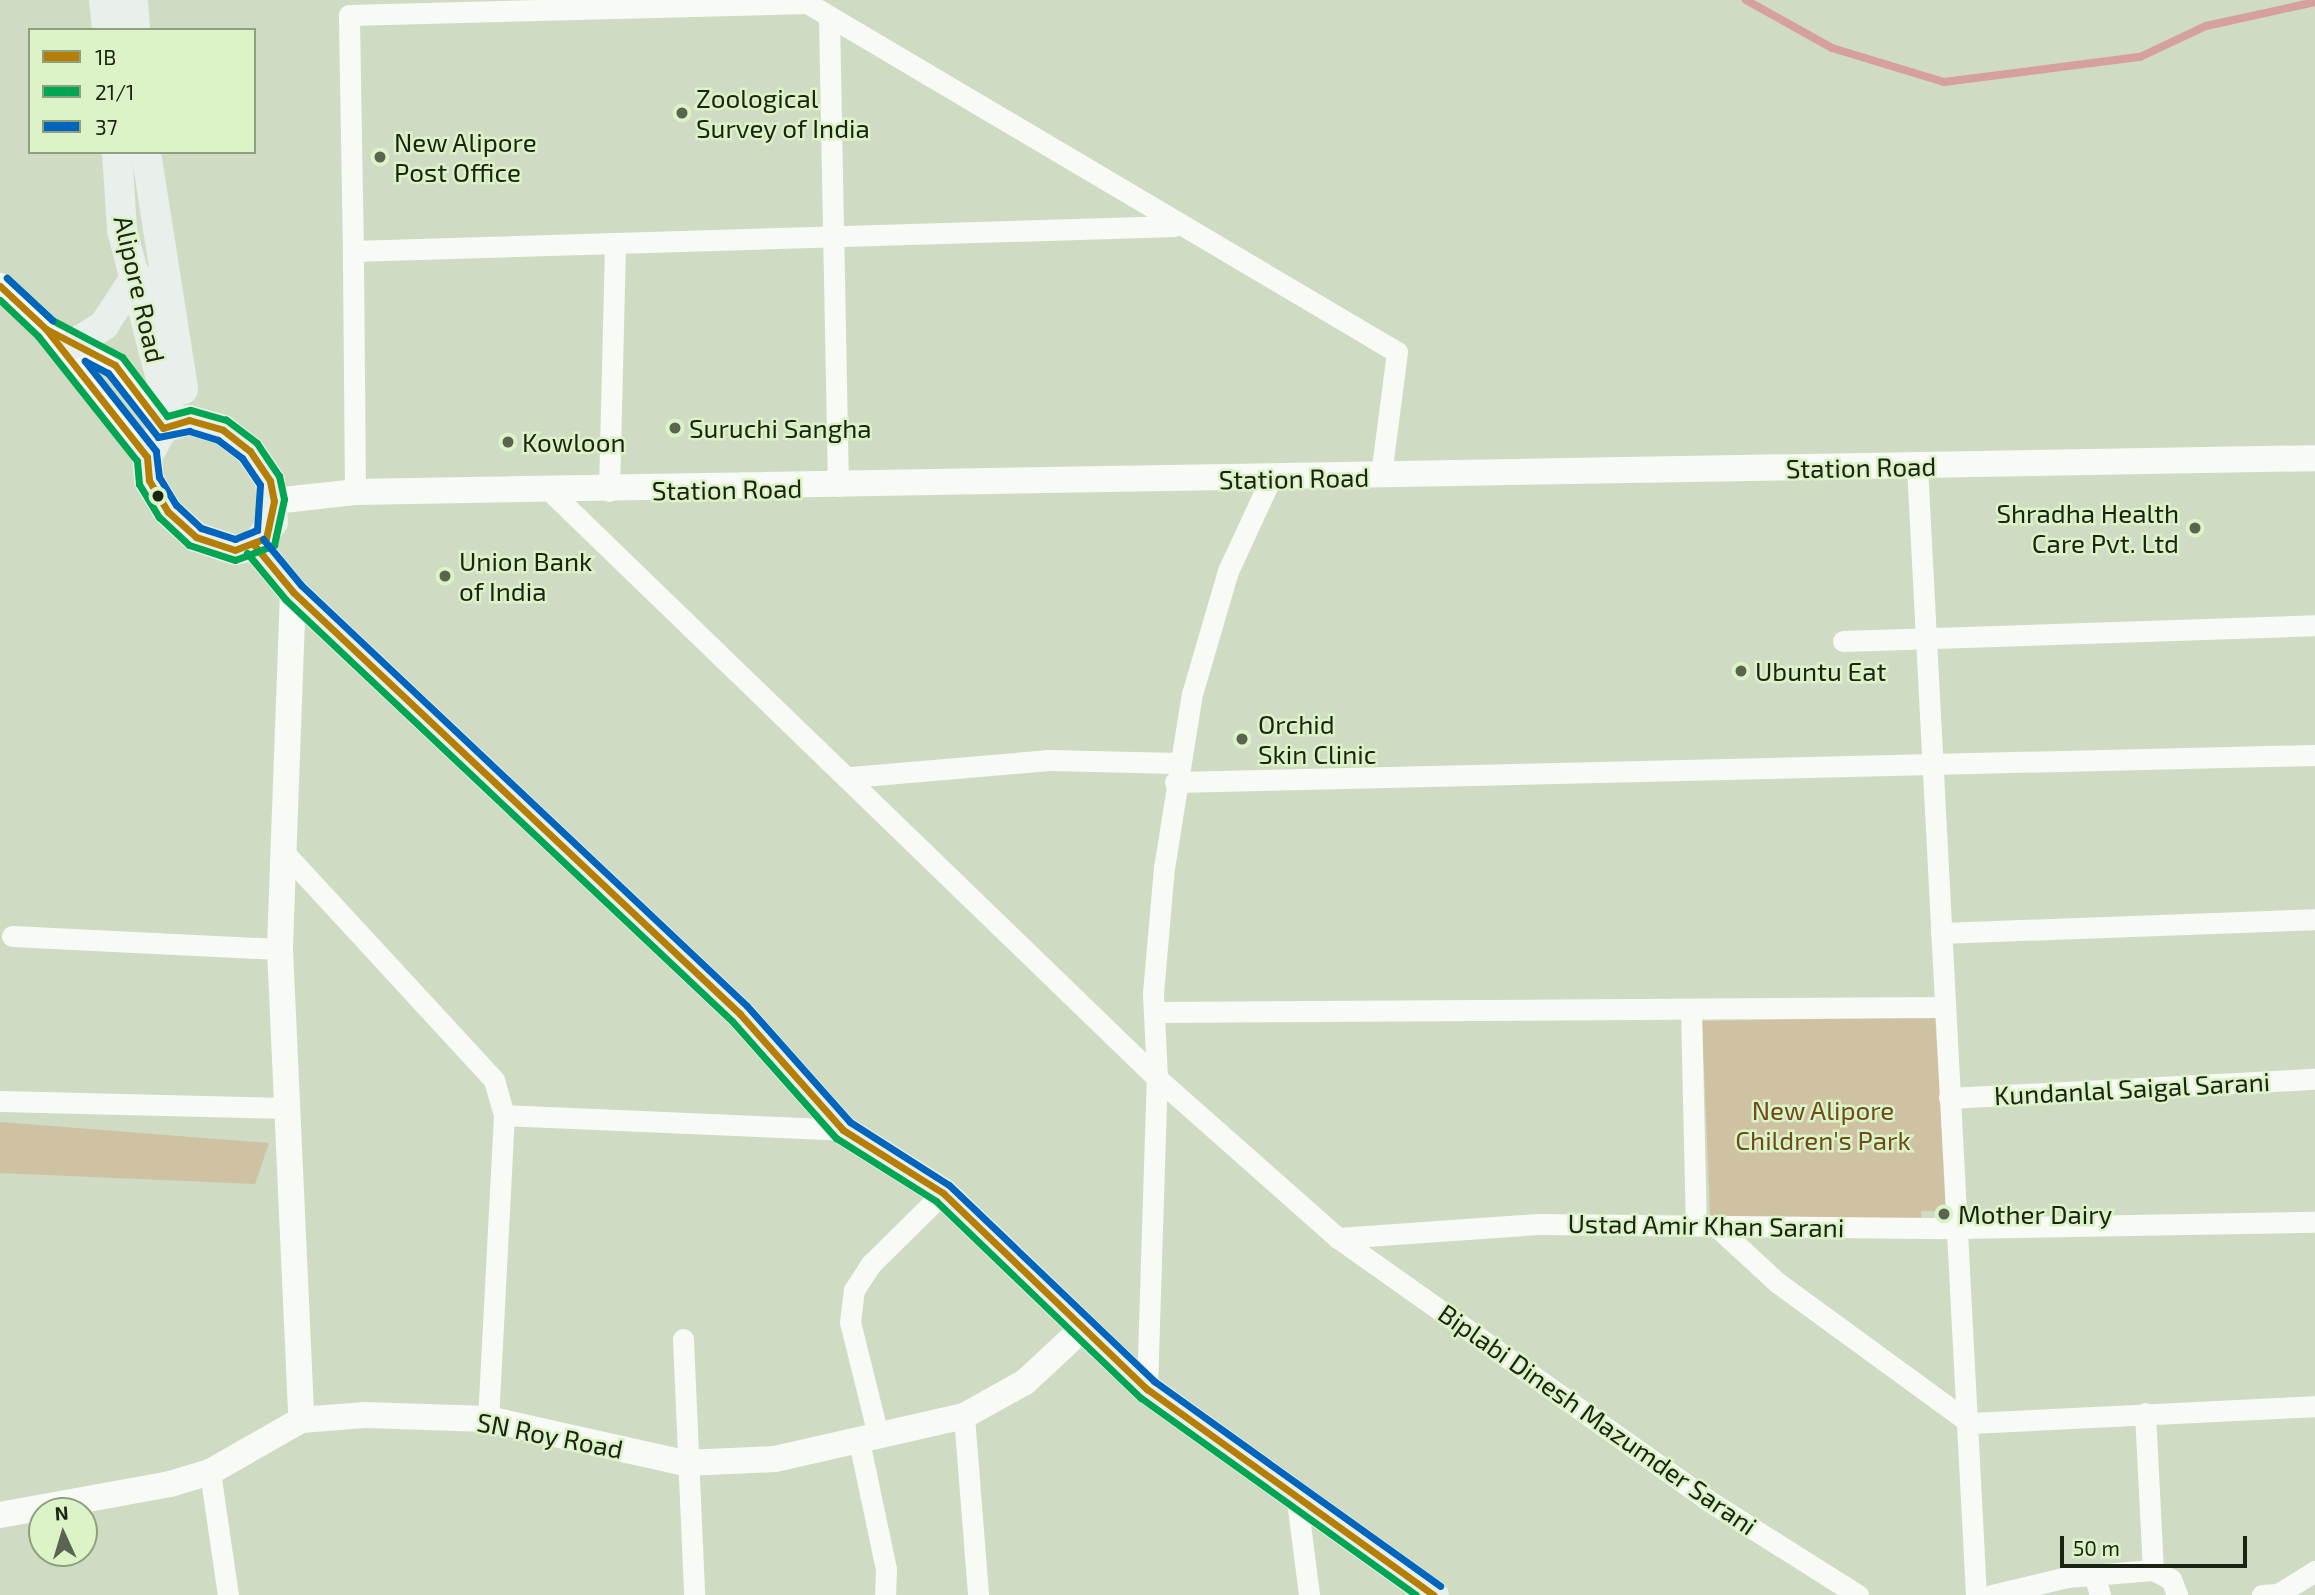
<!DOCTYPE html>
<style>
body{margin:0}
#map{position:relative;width:2315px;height:1595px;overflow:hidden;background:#cfdbc3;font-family:"Exo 2",sans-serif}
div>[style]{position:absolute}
.green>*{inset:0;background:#cfc2a3}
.stream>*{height:8px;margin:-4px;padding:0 4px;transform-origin:4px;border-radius:4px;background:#d69fa0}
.minor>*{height:21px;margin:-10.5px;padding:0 10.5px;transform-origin:10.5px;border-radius:10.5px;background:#f8faf6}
.tertiary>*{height:26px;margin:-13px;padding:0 13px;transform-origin:13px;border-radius:13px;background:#f8faf6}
.secondary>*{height:30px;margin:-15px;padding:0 15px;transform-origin:15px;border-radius:15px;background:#e9efeb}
.bus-1>*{height:7px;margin:-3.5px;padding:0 3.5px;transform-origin:3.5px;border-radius:3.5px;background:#b57f06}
.bus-2>*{height:7px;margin:-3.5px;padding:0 3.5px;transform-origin:3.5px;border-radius:3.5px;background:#00a651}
.bus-3>*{height:7px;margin:-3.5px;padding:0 3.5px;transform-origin:3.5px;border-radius:3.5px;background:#0065bd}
.dots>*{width:19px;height:19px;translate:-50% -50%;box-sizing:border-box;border:4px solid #dbf3c6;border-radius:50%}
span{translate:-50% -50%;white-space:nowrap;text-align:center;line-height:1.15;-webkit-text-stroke:5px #dbf3c6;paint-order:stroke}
.poi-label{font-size:26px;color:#1b2413}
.left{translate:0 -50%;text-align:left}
.right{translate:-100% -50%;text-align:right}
.street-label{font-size:26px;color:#1b2413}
.park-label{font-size:26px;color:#704b1a}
.legend{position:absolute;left:28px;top:28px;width:228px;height:126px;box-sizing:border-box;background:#dbf3c6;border:2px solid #8ea07e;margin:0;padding:9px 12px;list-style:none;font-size:21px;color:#1b2413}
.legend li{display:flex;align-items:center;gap:14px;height:35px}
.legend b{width:35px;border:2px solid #8ea07e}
.north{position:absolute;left:28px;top:1497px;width:70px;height:70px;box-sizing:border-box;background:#dbf3c6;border:2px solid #8ea07e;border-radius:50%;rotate:356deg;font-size:19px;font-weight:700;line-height:28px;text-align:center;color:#1b2413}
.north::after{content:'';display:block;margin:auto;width:24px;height:32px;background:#5a6451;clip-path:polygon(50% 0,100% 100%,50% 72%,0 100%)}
.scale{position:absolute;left:2060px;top:1536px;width:187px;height:32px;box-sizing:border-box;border:4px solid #1b2413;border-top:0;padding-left:9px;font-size:21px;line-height:24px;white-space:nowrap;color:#1b2413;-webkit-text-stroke:5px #dbf3c6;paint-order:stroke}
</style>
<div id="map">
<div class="green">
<div style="clip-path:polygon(1935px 1017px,1947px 1211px,1921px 1211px,1922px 1229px,1711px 1236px,1702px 1021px)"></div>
<div style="clip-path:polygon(0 1122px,269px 1143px,255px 1184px,0 1173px)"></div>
</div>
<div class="stream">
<div style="left:1746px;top:0;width:98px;rotate:29.2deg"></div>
<div style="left:1832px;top:48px;width:117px;rotate:16.9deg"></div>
<div style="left:1944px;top:82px;width:198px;rotate:-7.3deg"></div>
<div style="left:2140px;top:57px;width:73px;rotate:-25.2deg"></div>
<div style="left:2206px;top:26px;width:112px;rotate:-12.4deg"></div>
</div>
<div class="minor">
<div style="left:802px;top:0;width:691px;rotate:30.61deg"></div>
<div style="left:1397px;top:352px;width:125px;rotate:97.4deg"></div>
<div style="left:829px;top:18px;width:468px;rotate:88.9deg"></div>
<div style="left:353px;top:251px;width:236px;rotate:-91deg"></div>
<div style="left:349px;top:15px;width:458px;rotate:-1.5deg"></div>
<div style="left:1917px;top:466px;width:1131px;rotate:87.01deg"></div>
<div style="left:609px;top:491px;width:248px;rotate:-88.6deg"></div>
<div style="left:355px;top:492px;width:241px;rotate:-90.5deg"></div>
<div style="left:353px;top:251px;width:822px;rotate:-1.74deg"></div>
<div style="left:551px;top:492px;width:843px;rotate:44.04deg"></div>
<div style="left:1157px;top:1078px;width:242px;rotate:41.5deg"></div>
<div style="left:1338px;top:1238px;width:201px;rotate:-4deg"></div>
<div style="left:1539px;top:1224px;width:416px;rotate:0.6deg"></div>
<div style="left:1955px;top:1228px;width:360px;rotate:-1deg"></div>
<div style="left:1843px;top:641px;width:472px;rotate:-1.9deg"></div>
<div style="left:851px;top:777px;width:199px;rotate:-4.9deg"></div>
<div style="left:1049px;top:760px;width:129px;rotate:1.3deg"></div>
<div style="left:1175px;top:782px;width:1140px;rotate:-1.36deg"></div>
<div style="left:281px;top:849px;width:314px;rotate:47.3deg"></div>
<div style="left:494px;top:1080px;width:36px;rotate:74deg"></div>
<div style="left:504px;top:1115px;width:304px;rotate:93deg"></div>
<div style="left:1941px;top:933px;width:374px;rotate:-2.1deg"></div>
<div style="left:12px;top:936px;width:268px;rotate:2.8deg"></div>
<div style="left:1691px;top:1010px;width:214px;rotate:88.7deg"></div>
<div style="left:1154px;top:1012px;width:790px;rotate:-0.36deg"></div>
<div style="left:1949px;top:1098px;width:366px;rotate:-3deg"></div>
<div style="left:0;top:1101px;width:288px;rotate:1.4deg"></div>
<div style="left:504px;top:1115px;width:339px;rotate:2.5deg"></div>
<div style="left:1717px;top:1227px;width:83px;rotate:42.6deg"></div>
<div style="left:1778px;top:1283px;width:238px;rotate:36.1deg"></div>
<div style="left:1970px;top:1423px;width:345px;rotate:-2.8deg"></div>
<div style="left:1338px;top:1238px;width:451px;rotate:35.3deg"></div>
<div style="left:1706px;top:1499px;width:180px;rotate:32.3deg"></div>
<div style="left:683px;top:1339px;width:256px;rotate:87.5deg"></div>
<div style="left:1147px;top:1389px;width:311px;rotate:-88.2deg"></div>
<div style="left:1157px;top:1078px;width:85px;rotate:-92.7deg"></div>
<div style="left:1153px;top:993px;width:125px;rotate:-85deg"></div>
<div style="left:1164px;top:868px;width:176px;rotate:-80.9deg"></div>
<div style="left:1192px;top:694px;width:128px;rotate:-73.7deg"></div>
<div style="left:1228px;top:571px;width:102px;rotate:-65.2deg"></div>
<div style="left:2145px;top:1413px;width:157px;rotate:87.1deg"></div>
<div style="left:2153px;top:1570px;width:20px;rotate:27deg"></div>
<div style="left:2171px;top:1579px;width:17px;rotate:69deg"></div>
<div style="left:964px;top:1416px;width:180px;rotate:85.5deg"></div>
<div style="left:877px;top:1431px;width:112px;rotate:-103.9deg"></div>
<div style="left:850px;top:1322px;width:32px;rotate:-83deg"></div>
<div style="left:854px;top:1290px;width:31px;rotate:-57deg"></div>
<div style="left:871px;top:1264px;width:101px;rotate:-44.6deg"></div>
<div style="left:859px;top:1441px;width:131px;rotate:78.1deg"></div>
<div style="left:886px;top:1569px;width:26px;rotate:92deg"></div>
<div style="left:210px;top:1472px;width:124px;rotate:81.7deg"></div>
<div style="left:1297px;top:1501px;width:95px;rotate:82.7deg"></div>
<div style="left:2094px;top:1574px;width:22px;rotate:74deg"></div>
<div style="left:1992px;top:1595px;width:77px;rotate:-13.5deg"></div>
<div style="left:2067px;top:1577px;width:86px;rotate:-4.7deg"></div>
<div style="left:2262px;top:1595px;width:16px;rotate:-4deg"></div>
<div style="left:2278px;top:1594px;width:44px;rotate:-31.9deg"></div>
</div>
<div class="tertiary">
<div style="left:0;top:286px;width:63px;rotate:43.1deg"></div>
<div style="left:46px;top:329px;width:163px;rotate:51.7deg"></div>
<div style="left:57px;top:335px;width:65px;rotate:27.3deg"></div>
<div style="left:115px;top:365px;width:79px;rotate:52.7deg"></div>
<div style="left:274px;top:501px;width:81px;rotate:-6.3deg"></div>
<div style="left:355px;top:492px;width:1960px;rotate:-0.99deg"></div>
<div style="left:293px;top:592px;width:357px;rotate:92.1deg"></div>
<div style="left:280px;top:949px;width:471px;rotate:87.4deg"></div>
<div style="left:0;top:1515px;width:173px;rotate:-10.3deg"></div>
<div style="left:170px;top:1484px;width:42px;rotate:-16.7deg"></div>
<div style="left:210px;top:1472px;width:105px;rotate:-29.7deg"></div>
<div style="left:301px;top:1420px;width:64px;rotate:-4.5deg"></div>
<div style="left:365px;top:1415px;width:123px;rotate:1.9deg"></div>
<div style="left:488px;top:1419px;width:202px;rotate:12.6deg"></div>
<div style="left:685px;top:1463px;width:90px;rotate:-2.5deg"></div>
<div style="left:775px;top:1459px;width:194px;rotate:-12.8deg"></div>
<div style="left:964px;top:1416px;width:70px;rotate:-29.1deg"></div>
<div style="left:1025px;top:1382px;width:78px;rotate:-42.9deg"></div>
</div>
<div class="secondary">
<div style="left:104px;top:0;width:30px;rotate:84deg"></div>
<div style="left:133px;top:0;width:30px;rotate:86deg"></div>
<div style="left:117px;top:152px;width:78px;rotate:86.3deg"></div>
<div style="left:122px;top:230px;width:201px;rotate:75.3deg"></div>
<div style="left:146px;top:152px;width:240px;rotate:81.1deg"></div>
<div style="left:74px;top:344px;width:36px;rotate:-32deg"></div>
<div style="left:104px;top:325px;width:59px;rotate:-56.9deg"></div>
<div style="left:189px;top:420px;width:35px;rotate:16deg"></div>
<div style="left:223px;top:430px;width:34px;rotate:38deg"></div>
<div style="left:250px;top:451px;width:36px;rotate:56deg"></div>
<div style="left:270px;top:481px;width:41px;rotate:85.8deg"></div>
<div style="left:273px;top:522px;width:30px;rotate:127deg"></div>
<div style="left:255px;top:546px;width:20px;rotate:169deg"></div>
<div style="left:235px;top:550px;width:41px;rotate:-161.6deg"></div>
<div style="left:196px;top:537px;width:38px;rotate:-138deg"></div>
<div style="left:168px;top:512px;width:37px;rotate:-121deg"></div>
<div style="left:149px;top:480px;width:23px;rotate:-95deg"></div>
<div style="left:147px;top:457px;width:33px;rotate:-61deg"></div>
<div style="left:163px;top:428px;width:27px;rotate:-17deg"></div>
<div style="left:255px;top:546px;width:60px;rotate:50.4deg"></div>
<div style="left:293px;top:592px;width:615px;rotate:43.35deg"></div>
<div style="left:740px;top:1014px;width:155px;rotate:48.4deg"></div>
<div style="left:843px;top:1130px;width:118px;rotate:32.2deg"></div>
<div style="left:943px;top:1193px;width:283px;rotate:43.9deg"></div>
<div style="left:1147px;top:1389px;width:353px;rotate:35.7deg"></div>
</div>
<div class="bus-1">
<div style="left:0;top:286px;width:63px;rotate:43.1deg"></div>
<div style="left:46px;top:329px;width:78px;rotate:27.6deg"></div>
<div style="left:115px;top:365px;width:79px;rotate:52.7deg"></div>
<div style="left:163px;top:428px;width:27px;rotate:-17deg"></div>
<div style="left:189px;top:420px;width:35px;rotate:16deg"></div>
<div style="left:223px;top:430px;width:34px;rotate:38deg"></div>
<div style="left:250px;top:451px;width:36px;rotate:56deg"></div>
<div style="left:270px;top:481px;width:20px;rotate:79deg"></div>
<div style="left:274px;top:501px;width:38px;rotate:102deg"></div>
<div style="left:266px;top:538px;width:33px;rotate:159deg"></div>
<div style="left:235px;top:550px;width:41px;rotate:-161.6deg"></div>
<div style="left:196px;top:537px;width:38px;rotate:-138deg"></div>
<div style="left:168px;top:512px;width:37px;rotate:-121deg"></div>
<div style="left:149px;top:480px;width:23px;rotate:-95deg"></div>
<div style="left:147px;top:457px;width:163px;rotate:-128.3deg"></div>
<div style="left:255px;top:546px;width:60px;rotate:50.4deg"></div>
<div style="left:293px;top:592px;width:615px;rotate:43.35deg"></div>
<div style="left:740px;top:1014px;width:155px;rotate:48.4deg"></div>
<div style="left:843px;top:1130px;width:118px;rotate:32.2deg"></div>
<div style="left:943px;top:1193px;width:283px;rotate:43.9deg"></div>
<div style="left:1147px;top:1389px;width:353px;rotate:35.7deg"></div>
</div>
<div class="bus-2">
<div style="left:0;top:300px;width:52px;rotate:43.5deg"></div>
<div style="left:38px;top:336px;width:159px;rotate:51.6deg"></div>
<div style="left:137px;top:461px;width:23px;rotate:85deg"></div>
<div style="left:139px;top:484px;width:39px;rotate:59deg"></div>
<div style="left:159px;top:517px;width:41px;rotate:43deg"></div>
<div style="left:189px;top:545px;width:48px;rotate:18.1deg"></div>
<div style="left:235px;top:560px;width:42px;rotate:-21deg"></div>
<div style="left:274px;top:545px;width:47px;rotate:-77.7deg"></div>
<div style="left:284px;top:499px;width:24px;rotate:-102deg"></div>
<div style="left:279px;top:476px;width:40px;rotate:-124deg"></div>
<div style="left:257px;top:443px;width:39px;rotate:-143deg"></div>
<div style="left:226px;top:420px;width:37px;rotate:-164deg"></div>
<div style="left:190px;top:410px;width:24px;rotate:165deg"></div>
<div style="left:167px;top:416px;width:74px;rotate:-127.3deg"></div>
<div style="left:122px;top:357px;width:79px;rotate:-152.1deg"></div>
<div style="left:52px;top:320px;width:62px;rotate:-137deg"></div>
<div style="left:247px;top:553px;width:61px;rotate:50.3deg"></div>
<div style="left:286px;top:600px;width:613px;rotate:43.35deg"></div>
<div style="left:732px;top:1021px;width:157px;rotate:48.4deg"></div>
<div style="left:836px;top:1138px;width:118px;rotate:32.2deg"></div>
<div style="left:936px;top:1201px;width:284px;rotate:43.9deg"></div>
<div style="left:1141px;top:1398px;width:338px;rotate:35.6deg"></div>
</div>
<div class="bus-3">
<div style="left:7px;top:278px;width:62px;rotate:43deg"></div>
<div style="left:85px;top:361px;width:26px;rotate:28deg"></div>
<div style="left:108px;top:373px;width:81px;rotate:52deg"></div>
<div style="left:158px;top:437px;width:32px;rotate:-11deg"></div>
<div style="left:189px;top:431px;width:30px;rotate:17deg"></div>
<div style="left:218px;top:440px;width:30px;rotate:37deg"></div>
<div style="left:242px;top:458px;width:32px;rotate:56deg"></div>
<div style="left:260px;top:485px;width:45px;rotate:93.8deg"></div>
<div style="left:257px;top:530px;width:24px;rotate:158deg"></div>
<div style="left:235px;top:539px;width:36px;rotate:-162deg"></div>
<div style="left:201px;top:528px;width:34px;rotate:-137deg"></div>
<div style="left:176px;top:505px;width:33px;rotate:-121deg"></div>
<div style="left:159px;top:477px;width:26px;rotate:-97deg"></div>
<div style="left:156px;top:451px;width:115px;rotate:-128.3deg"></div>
<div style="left:263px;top:539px;width:60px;rotate:50.4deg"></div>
<div style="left:301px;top:585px;width:613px;rotate:43.35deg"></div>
<div style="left:747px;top:1006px;width:155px;rotate:48.4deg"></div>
<div style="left:850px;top:1122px;width:117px;rotate:32.5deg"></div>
<div style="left:949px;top:1185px;width:284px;rotate:43.7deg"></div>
<div style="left:1154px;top:1381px;width:352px;rotate:35.6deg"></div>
</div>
<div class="dots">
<div style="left:682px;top:113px;background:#5a6451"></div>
<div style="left:380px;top:157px;background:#5a6451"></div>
<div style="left:675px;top:428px;background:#5a6451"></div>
<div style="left:508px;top:442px;background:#5a6451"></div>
<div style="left:158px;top:496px;background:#1b2413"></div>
<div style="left:2195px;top:528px;background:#5a6451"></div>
<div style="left:445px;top:576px;background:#5a6451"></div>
<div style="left:1741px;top:671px;background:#5a6451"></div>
<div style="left:1242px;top:739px;background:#5a6451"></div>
<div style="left:1944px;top:1214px;background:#5a6451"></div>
</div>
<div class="poi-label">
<span class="left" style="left:696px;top:113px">Zoological<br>Survey of India</span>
<span class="left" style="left:394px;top:157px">New Alipore<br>Post Office</span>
<span class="left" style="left:689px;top:428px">Suruchi Sangha</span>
<span class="left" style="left:522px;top:442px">Kowloon</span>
<span class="right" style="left:2179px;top:528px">Shradha Health<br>Care Pvt. Ltd</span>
<span class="left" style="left:459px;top:576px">Union Bank<br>of India</span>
<span class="left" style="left:1755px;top:671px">Ubuntu Eat</span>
<span class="left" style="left:1258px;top:739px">Orchid<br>Skin Clinic</span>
<span class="left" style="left:1958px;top:1214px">Mother Dairy</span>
</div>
<div class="street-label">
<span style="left:140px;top:289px;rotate:77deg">Alipore Road</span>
<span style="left:1861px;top:467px;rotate:-1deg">Station Road</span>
<span style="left:1294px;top:478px;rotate:-1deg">Station Road</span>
<span style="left:727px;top:489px;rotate:-1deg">Station Road</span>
<span style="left:2132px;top:1088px;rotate:-3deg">Kundanlal Saigal Sarani</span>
<span style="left:1706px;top:1225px;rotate:1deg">Ustad Amir Khan Sarani</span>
<span style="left:1598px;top:1419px;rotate:35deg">Biplabi Dinesh Mazumder Sarani</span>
<span style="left:550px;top:1435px;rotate:11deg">SN Roy Road</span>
</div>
<div class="park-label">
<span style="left:1823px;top:1125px">New Alipore<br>Children's Park</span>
</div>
<ul class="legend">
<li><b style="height:9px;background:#b57f06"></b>1B</li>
<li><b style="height:9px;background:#00a651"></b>21/1</li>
<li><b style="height:9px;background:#0065bd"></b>37</li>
</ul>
<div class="north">N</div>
<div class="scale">50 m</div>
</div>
